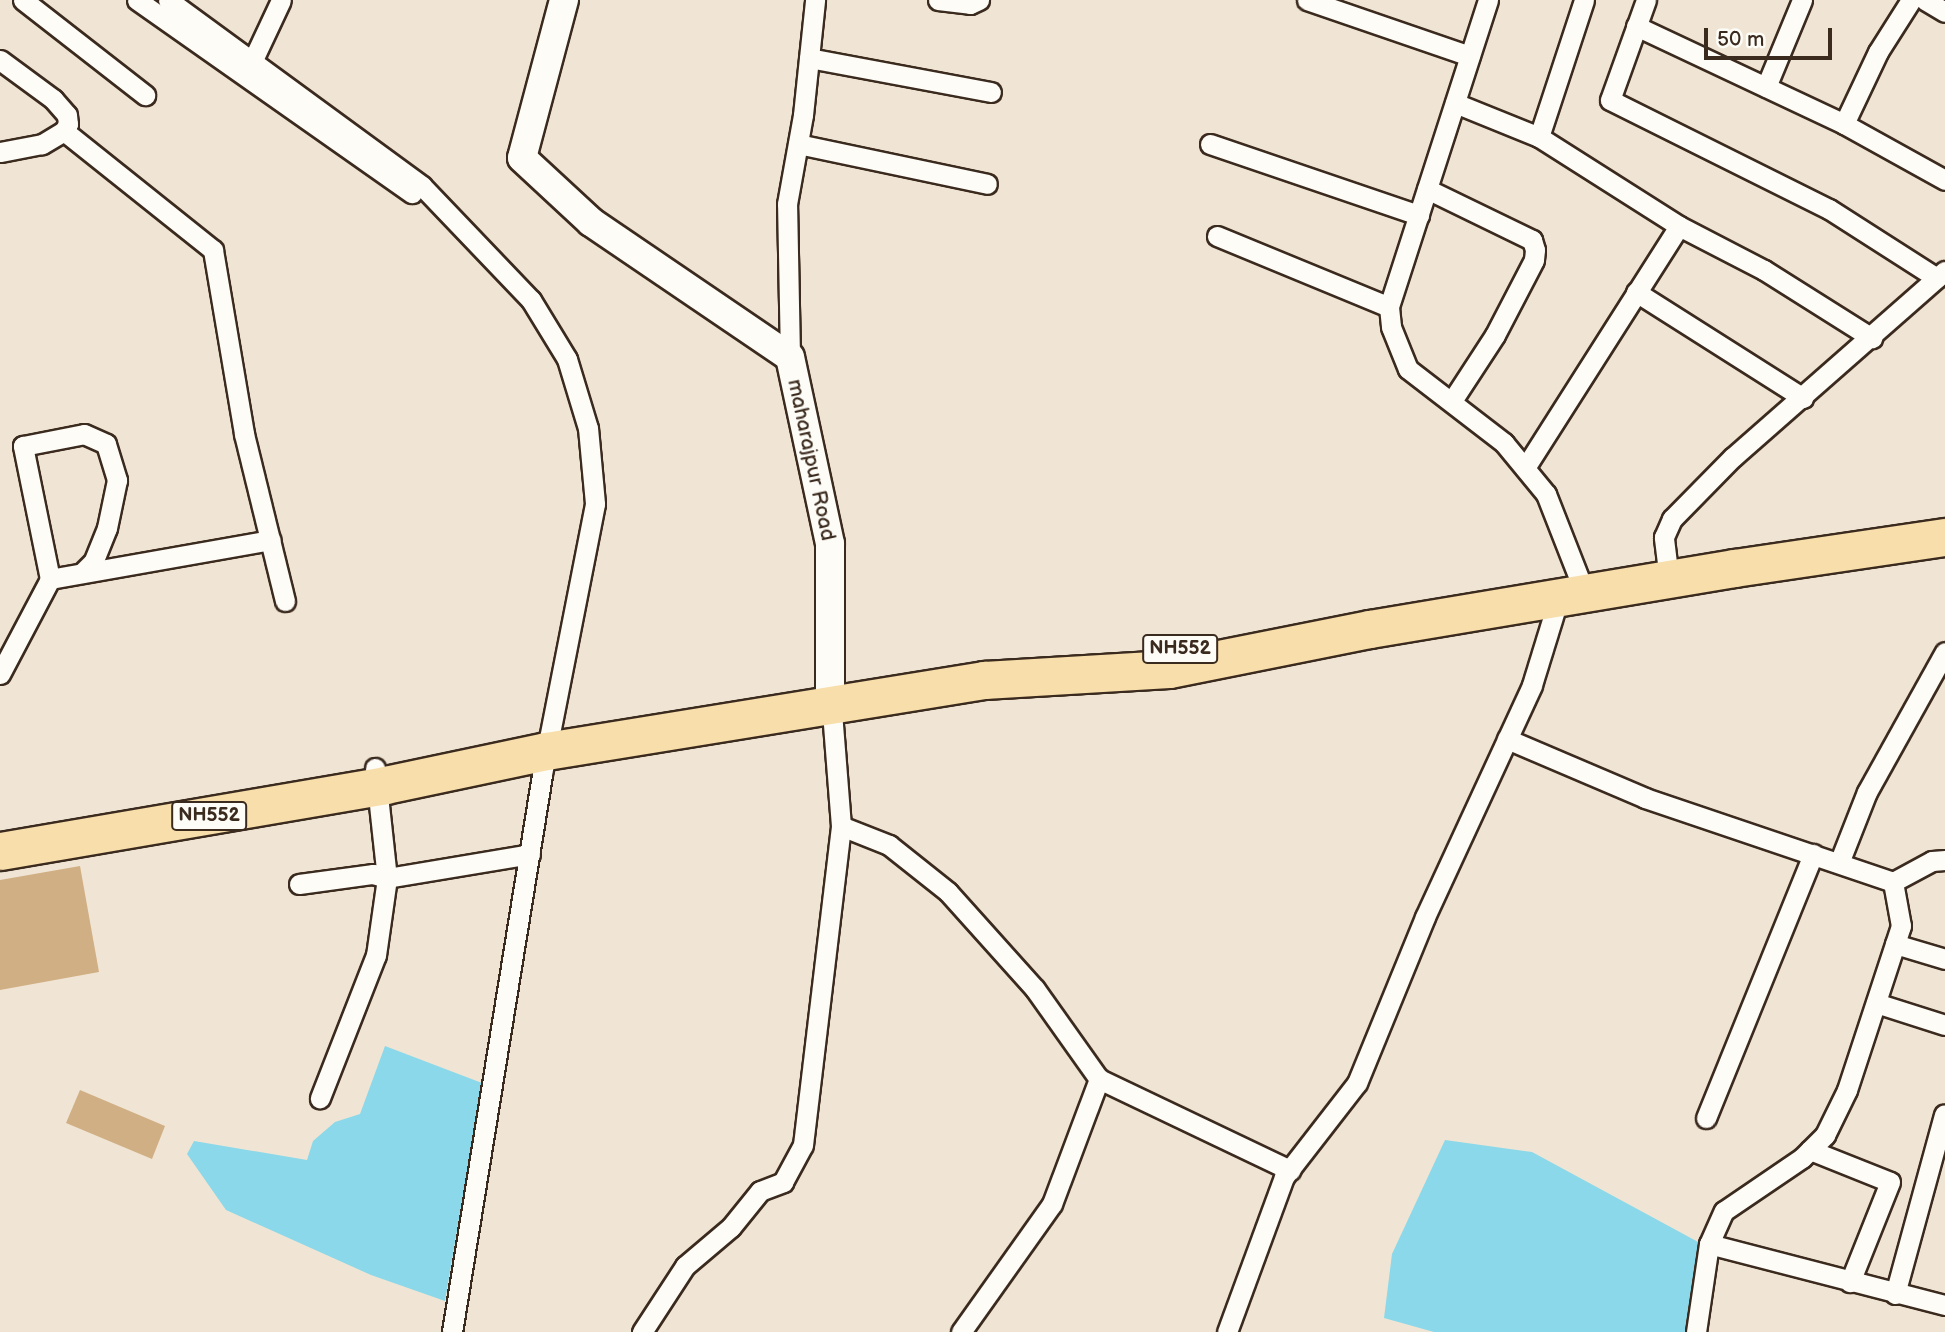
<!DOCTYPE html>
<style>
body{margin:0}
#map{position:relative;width:1945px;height:1332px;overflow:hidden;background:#f0e5d4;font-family:"Balsamiq Sans",sans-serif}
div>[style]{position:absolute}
.water>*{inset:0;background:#8ad8e9}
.building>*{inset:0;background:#d1af84}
.roads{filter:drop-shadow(2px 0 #3b2a1e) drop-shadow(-2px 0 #3b2a1e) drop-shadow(0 2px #3b2a1e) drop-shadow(0 -2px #3b2a1e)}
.street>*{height:19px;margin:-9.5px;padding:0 9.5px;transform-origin:9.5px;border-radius:9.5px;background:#fdfcf7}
.secondary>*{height:28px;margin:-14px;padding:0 14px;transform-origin:14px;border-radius:14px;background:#fdfcf7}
.highway>*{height:37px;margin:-18.5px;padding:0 18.5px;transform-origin:18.5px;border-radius:18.5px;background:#f8deab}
span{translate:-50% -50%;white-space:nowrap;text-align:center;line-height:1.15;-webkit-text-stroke:5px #fdfcf7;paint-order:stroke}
.shield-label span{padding:2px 5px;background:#fdfcf7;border:2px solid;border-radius:5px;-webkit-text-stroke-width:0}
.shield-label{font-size:19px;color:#3b2a1e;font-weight:700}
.street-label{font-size:21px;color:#3b2a1e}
.scale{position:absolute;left:1704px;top:28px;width:128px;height:32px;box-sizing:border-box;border:4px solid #3b2a1e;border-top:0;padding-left:9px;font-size:21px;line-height:24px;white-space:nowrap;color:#3b2a1e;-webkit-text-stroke:5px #fdfcf7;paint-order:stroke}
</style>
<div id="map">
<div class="water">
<div style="clip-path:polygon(385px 1046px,482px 1083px,445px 1301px,371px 1275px,226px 1210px,187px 1154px,194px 1141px,307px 1160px,313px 1141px,335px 1122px,360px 1114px)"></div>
<div style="clip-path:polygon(1445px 1140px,1532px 1152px,1700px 1243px,1686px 1332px,1434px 1332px,1384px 1318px,1392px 1254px)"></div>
</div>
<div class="building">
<div style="clip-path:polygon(80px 866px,99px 972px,0 990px,0 880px)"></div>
<div style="clip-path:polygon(80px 1090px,165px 1126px,152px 1159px,66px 1123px)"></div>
</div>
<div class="roads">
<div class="street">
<div style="left:23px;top:0;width:155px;rotate:37.9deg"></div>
<div style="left:137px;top:0;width:336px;rotate:35.1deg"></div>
<div style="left:168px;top:0;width:315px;rotate:36.2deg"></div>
<div style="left:422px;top:186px;width:158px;rotate:46.3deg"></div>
<div style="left:531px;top:300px;width:69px;rotate:58.6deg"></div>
<div style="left:567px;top:359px;width:72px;rotate:73.1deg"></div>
<div style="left:588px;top:428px;width:76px;rotate:84.7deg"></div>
<div style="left:595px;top:504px;width:276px;rotate:101.1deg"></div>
<div style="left:542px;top:775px;width:564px;rotate:99.18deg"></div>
<div style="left:938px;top:0;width:32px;rotate:7deg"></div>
<div style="left:970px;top:4px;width:10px;rotate:-24deg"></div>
<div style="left:1307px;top:0;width:172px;rotate:19deg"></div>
<div style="left:1488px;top:0;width:323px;rotate:107.9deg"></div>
<div style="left:1389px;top:307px;width:20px;rotate:84deg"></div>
<div style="left:1391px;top:327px;width:45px;rotate:68deg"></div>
<div style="left:1408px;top:369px;width:121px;rotate:37.6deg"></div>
<div style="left:1504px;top:443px;width:66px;rotate:50.5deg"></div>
<div style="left:1546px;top:494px;width:90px;rotate:68.6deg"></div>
<div style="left:1646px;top:0;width:106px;rotate:109.8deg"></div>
<div style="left:1610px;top:100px;width:245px;rotate:26.5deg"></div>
<div style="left:1829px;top:209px;width:128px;rotate:32.6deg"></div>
<div style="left:1925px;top:0;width:23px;rotate:31deg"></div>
<div style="left:1636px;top:26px;width:230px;rotate:25.2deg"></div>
<div style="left:1844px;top:124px;width:115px;rotate:29deg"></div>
<div style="left:809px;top:58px;width:185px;rotate:10.6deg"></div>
<div style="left:0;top:60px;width:66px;rotate:36.3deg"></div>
<div style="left:53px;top:99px;width:21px;rotate:49deg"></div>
<div style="left:67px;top:115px;width:9px;rotate:84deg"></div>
<div style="left:68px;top:124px;width:8px;rotate:120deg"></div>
<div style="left:64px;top:131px;width:26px;rotate:149deg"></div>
<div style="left:42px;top:144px;width:43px;rotate:169.2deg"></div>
<div style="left:252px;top:62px;width:68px;rotate:-64.9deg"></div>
<div style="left:1766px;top:87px;width:94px;rotate:-67.5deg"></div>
<div style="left:1455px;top:103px;width:91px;rotate:22deg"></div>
<div style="left:1539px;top:137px;width:166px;rotate:32.4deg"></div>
<div style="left:1679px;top:226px;width:96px;rotate:27.4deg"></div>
<div style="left:1764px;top:270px;width:128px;rotate:32.2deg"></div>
<div style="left:1844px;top:124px;width:80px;rotate:-64.7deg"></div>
<div style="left:1878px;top:52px;width:62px;rotate:-57.6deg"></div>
<div style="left:64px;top:131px;width:191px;rotate:38.6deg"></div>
<div style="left:213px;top:250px;width:187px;rotate:80.4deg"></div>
<div style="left:244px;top:434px;width:172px;rotate:76.2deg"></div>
<div style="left:1539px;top:137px;width:144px;rotate:-71.8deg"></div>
<div style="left:798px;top:144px;width:193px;rotate:11.9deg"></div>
<div style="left:1210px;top:144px;width:221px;rotate:18.8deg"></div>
<div style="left:1427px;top:189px;width:117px;rotate:25.9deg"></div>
<div style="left:1532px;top:240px;width:10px;rotate:73deg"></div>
<div style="left:1535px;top:250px;width:10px;rotate:96deg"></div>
<div style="left:1534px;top:260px;width:85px;rotate:117.5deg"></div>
<div style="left:1495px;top:335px;width:79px;rotate:123.1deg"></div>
<div style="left:1217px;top:236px;width:186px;rotate:22.4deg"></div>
<div style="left:1636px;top:292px;width:198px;rotate:32.4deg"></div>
<div style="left:790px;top:357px;width:153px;rotate:-91.1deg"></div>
<div style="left:787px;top:204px;width:90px;rotate:-79.8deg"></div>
<div style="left:803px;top:115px;width:116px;rotate:-84deg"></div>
<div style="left:1525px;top:468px;width:287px;rotate:-57.5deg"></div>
<div style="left:1667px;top:563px;width:26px;rotate:-97deg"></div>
<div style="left:1664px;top:537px;width:20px;rotate:-66deg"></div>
<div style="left:1672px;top:519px;width:87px;rotate:-45.5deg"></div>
<div style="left:1733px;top:457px;width:282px;rotate:-41.3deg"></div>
<div style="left:50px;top:579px;width:224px;rotate:-10deg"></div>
<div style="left:0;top:674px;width:107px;rotate:-62.2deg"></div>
<div style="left:50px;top:579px;width:136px;rotate:-101.5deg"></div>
<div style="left:23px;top:446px;width:62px;rotate:-11.1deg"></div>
<div style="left:84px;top:434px;width:24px;rotate:24deg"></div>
<div style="left:106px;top:444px;width:38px;rotate:73deg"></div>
<div style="left:117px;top:480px;width:49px;rotate:101.8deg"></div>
<div style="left:107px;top:528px;width:35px;rotate:112deg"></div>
<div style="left:94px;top:561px;width:17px;rotate:135deg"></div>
<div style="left:831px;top:699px;width:127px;rotate:85.5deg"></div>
<div style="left:841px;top:826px;width:52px;rotate:21.6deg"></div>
<div style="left:889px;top:845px;width:75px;rotate:38.5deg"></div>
<div style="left:948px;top:892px;width:130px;rotate:48.1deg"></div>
<div style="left:1035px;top:989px;width:110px;rotate:54.6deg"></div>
<div style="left:1099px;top:1079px;width:212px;rotate:25.5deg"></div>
<div style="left:1507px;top:739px;width:150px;rotate:23.1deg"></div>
<div style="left:1645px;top:798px;width:262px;rotate:18.7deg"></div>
<div style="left:1893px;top:882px;width:44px;rotate:-28.3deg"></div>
<div style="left:1932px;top:861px;width:13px;rotate:-4deg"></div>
<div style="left:375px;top:768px;width:111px;rotate:83.8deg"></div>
<div style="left:387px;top:878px;width:145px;rotate:-9.5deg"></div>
<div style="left:1839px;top:863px;width:76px;rotate:-68.5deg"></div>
<div style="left:1867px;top:792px;width:160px;rotate:-60.9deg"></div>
<div style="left:299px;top:884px;width:75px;rotate:-7.7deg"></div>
<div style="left:373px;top:874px;width:15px;rotate:16deg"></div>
<div style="left:387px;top:878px;width:78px;rotate:98.1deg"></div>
<div style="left:376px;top:955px;width:154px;rotate:111.4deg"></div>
<div style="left:1895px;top:944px;width:52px;rotate:16.7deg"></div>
<div style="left:1876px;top:1003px;width:72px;rotate:17.7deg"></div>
<div style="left:1706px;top:1118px;width:285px;rotate:-67.9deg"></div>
<div style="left:1810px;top:1150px;width:86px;rotate:21.8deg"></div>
<div style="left:1890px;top:1182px;width:108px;rotate:111.8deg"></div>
<div style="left:1709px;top:1244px;width:244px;rotate:14.5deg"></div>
<div style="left:1895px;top:1294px;width:186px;rotate:-74.7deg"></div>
<div style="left:642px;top:1332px;width:79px;rotate:-56.9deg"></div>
<div style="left:685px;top:1266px;width:60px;rotate:-40.3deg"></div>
<div style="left:731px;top:1227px;width:46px;rotate:-51.1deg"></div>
<div style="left:760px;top:1191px;width:25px;rotate:-21deg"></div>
<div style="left:783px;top:1182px;width:42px;rotate:-61.6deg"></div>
<div style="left:803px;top:1145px;width:321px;rotate:-83.2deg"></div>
<div style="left:961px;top:1332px;width:157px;rotate:-54.6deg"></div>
<div style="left:1052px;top:1204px;width:134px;rotate:-69.4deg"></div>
<div style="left:1227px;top:1332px;width:165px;rotate:-69.8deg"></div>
<div style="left:1284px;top:1177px;width:119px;rotate:-52.2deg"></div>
<div style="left:1357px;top:1083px;width:179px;rotate:-67.7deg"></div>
<div style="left:1425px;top:917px;width:255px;rotate:-65.2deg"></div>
<div style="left:1532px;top:685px;width:95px;rotate:-72.9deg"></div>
<div style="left:1696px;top:1332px;width:89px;rotate:-81.6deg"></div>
<div style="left:1709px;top:1244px;width:36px;rotate:-66deg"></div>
<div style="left:1724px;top:1211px;width:94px;rotate:-34.2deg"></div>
<div style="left:1802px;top:1158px;width:33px;rotate:-45deg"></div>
<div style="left:1825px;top:1135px;width:50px;rotate:-63.9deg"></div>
<div style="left:1847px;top:1090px;width:173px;rotate:-71.8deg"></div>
<div style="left:1901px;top:926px;width:45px;rotate:-100.3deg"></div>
</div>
<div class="secondary">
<div style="left:564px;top:0;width:163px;rotate:104.9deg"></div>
<div style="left:522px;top:158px;width:94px;rotate:42.8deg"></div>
<div style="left:591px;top:222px;width:240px;rotate:34.2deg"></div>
<div style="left:790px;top:357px;width:191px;rotate:77.9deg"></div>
<div style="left:830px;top:544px;width:147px;rotate:90deg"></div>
</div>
<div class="highway">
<div style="left:0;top:851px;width:391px;rotate:-9.7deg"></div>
<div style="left:385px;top:785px;width:165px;rotate:-11.9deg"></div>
<div style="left:546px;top:751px;width:444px;rotate:-9.2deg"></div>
<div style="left:984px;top:680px;width:185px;rotate:-3.4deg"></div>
<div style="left:1169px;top:669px;width:205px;rotate:-11.3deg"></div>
<div style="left:1370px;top:629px;width:369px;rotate:-9.5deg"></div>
<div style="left:1734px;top:568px;width:213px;rotate:-8.4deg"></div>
</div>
</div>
<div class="shield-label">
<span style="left:1180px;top:649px">NH552</span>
<span style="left:209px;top:816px">NH552</span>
</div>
<div class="street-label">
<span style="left:811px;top:460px;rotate:78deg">maharajpur Road</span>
</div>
<div class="scale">50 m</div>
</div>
